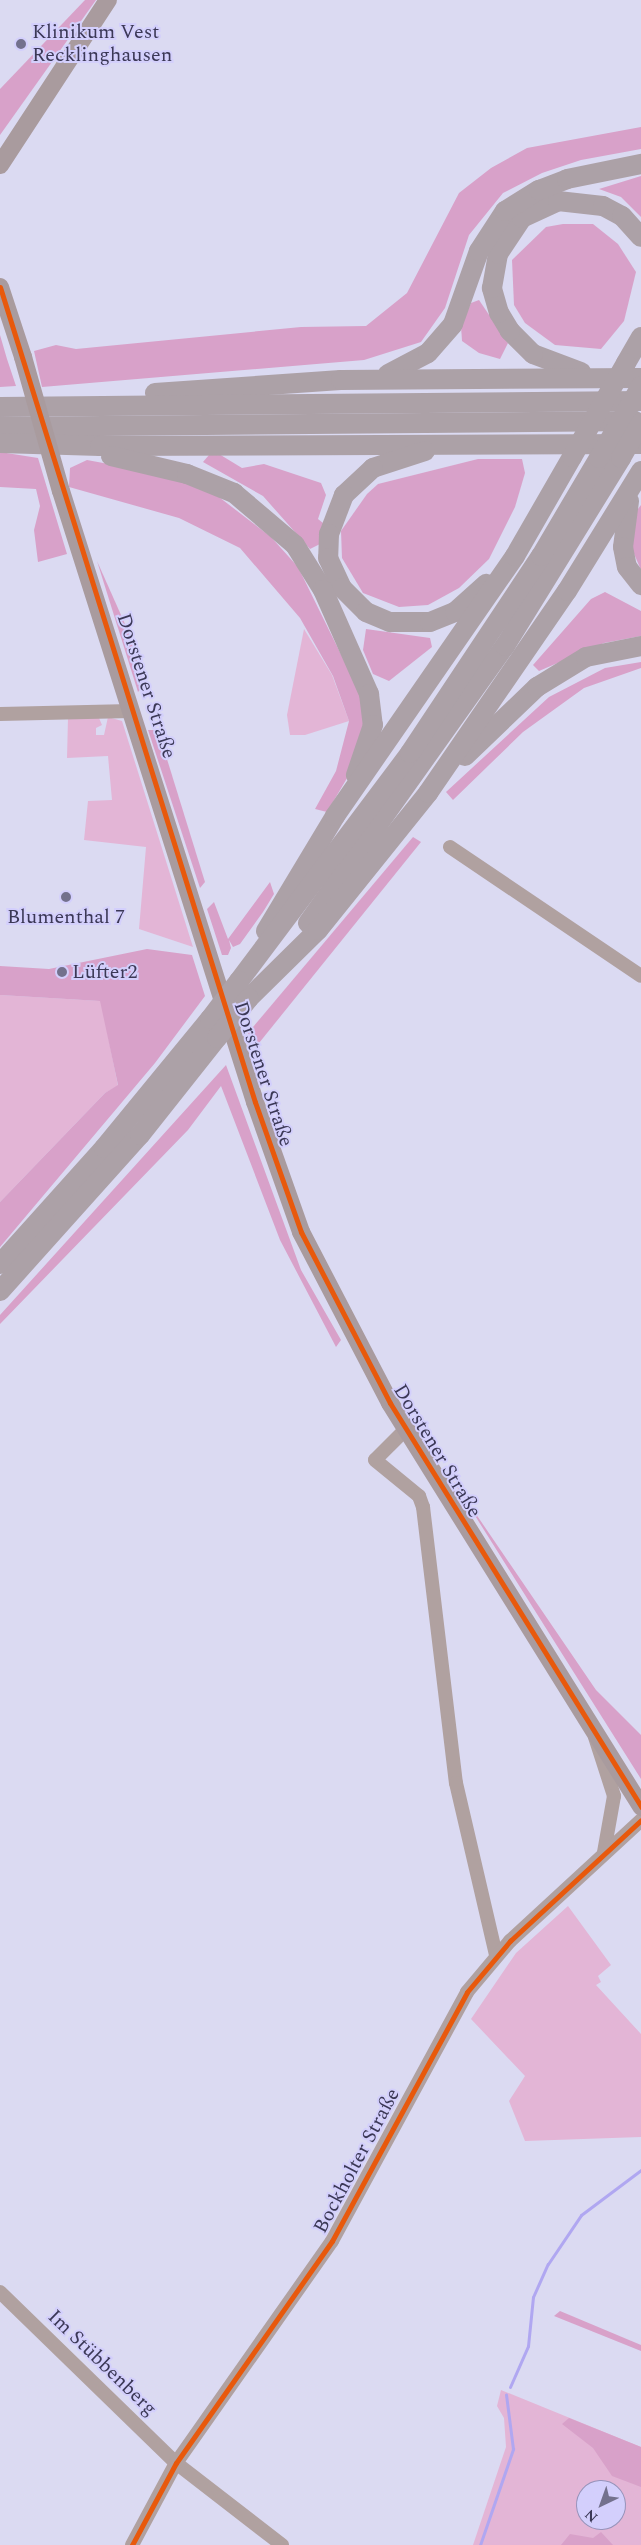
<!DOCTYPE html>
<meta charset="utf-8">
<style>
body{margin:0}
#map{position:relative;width:641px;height:2545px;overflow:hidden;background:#dbdaf2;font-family:Spectral,serif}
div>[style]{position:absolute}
.green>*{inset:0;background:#e3b5d6}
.forest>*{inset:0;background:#d8a1c9}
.stream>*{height:3px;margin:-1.5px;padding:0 1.5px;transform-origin:1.5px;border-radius:1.5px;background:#b0a7f1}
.minor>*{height:14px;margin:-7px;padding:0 7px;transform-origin:7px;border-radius:7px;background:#b0a1a0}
.major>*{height:18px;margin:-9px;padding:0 9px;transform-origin:9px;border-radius:9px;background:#a99b9e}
.highway>*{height:20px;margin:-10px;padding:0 10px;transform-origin:10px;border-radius:10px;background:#aca1a7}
.major-bridge>*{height:18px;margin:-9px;padding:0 9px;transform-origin:9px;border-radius:9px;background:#a99b9e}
.highway-bridge>*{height:20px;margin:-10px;padding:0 10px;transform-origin:10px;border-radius:10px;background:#aca1a7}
.cycleway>*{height:5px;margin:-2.5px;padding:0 2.5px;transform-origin:2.5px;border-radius:2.5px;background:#e8590c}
.dots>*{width:14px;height:14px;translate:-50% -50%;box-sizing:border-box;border:2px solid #d3cffc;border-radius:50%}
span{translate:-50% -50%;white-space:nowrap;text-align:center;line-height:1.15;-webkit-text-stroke:4px #d3cffc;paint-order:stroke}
.poi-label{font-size:20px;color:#3b3856}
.left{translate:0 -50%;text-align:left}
.street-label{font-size:20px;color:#3b3856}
.north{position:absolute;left:576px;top:2480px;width:50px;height:50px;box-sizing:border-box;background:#d3cffc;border:1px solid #9693ba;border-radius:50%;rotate:222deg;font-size:14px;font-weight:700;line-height:20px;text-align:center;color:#3b3856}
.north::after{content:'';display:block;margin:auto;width:18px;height:22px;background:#73718d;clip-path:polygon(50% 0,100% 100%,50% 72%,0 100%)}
</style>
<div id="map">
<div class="green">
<div style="clip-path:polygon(304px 629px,332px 675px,349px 721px,305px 735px,290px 735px,287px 715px)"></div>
<div style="clip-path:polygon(108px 717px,122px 721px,193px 947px,139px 929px,146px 847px,84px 840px,88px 801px,112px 800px,108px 756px,67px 758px,68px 718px,99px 718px,102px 725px,96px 728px,96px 735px,104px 735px)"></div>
<div style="clip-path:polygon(0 995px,101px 1001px,118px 1086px,105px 1093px,0 1202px)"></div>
<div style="clip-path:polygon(568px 1906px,611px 1965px,598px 1976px,601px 1982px,596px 1985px,641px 2034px,641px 2137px,525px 2141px,509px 2101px,525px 2076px,471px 2019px,516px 1953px)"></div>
<div style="clip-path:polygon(evenodd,501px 2390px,641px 2447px,641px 2545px,473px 2545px,506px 2447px,504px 2418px,497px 2406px,501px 2390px,586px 2490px,616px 2490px,616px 2520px,586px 2520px,586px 2490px)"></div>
</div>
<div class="forest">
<div style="clip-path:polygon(85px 0,96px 0,0 135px,0 89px)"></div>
<div style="clip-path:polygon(641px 127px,641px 149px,581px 160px,542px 173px,503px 193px,469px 235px,445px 308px,421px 342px,364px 360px,42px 387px,34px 351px,56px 345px,76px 349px,301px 327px,366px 326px,407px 293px,459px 193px,491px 168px,527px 148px)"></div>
<div style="clip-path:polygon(641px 176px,641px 217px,621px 197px,599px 189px)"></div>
<div style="clip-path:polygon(563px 224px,593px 224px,618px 244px,636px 272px,624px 321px,601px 349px,555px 345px,525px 323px,514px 305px,512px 260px,546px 227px)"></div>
<div style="clip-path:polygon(479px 300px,508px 343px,500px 359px,479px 353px,462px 341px,461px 326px,471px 303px)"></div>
<div style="clip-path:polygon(0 335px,7px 359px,16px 386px,0 387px)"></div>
<div style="clip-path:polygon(0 452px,38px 458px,67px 554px,38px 562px,34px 530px,40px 506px,36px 489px,0 487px)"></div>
<div style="clip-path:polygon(219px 454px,242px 468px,264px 464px,321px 483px,326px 495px,318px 519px,323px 523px,322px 543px,310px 549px,263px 496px,203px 462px,209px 455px)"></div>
<div style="clip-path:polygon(478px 459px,522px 459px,525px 473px,515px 507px,489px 559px,459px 588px,428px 605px,399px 607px,363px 593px,342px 558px,341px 531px,367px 494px,378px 484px)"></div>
<div style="clip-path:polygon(87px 460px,157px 473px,215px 494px,271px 537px,298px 567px,359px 691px,364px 719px,356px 763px,327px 812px,315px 809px,336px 771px,349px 721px,333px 676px,300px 618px,240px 548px,179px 518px,69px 487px,70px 468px)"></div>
<div style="clip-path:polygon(641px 505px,641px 570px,632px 549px,634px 514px)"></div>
<div style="clip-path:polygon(97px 561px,129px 633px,144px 685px,138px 692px)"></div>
<div style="clip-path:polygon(605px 592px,641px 611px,641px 636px,604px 643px,539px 671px,533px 665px,591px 599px)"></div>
<div style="clip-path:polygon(366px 629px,430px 638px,432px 647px,389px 681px,373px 674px,363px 650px)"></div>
<div style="clip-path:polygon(641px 662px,641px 668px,584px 688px,523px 732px,453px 800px,446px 792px,549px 697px,605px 668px)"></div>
<div style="clip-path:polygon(148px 730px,158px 730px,205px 882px,200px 888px)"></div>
<div style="clip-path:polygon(413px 837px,421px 842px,255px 1048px,248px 1033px)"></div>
<div style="clip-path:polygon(270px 882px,274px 894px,263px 912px,240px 944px,233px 947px,229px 940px,231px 948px,228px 955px,222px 955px,207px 909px,214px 902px,228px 939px)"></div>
<div style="clip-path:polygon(147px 949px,192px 955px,205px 996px,155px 1063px,0 1247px,0 1202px,105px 1093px,118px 1085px,100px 1001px,0 995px,0 966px,49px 969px)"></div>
<div style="clip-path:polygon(226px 1065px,301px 1270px,341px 1340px,336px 1347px,280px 1240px,221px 1086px,188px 1130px,0 1324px,0 1315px)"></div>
<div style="clip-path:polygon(450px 1476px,596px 1690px,641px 1735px,641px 1779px)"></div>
<div style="clip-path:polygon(560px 2311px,641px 2345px,641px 2351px,554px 2316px)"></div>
<div style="clip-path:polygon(569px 2418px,641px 2447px,641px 2487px,612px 2476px,593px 2448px,562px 2424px)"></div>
<div style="clip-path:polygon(601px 2532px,613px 2545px,561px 2545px,570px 2534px,593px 2538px)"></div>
</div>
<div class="stream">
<div style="left:510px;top:2387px;width:45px;rotate:-66.3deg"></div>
<div style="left:528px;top:2346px;width:49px;rotate:-84.2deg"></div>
<div style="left:533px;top:2297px;width:36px;rotate:-66deg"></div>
<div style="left:548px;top:2264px;width:59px;rotate:-56deg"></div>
<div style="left:581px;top:2215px;width:75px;rotate:-36.9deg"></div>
<div style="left:480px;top:2545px;width:102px;rotate:-71deg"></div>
<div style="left:513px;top:2449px;width:55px;rotate:-97.3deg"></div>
</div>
<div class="minor">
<div style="left:0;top:714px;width:131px;rotate:-1.3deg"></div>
<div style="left:450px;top:847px;width:230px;rotate:34deg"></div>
<div style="left:407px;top:1428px;width:45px;rotate:135deg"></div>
<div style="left:375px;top:1460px;width:57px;rotate:39.3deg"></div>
<div style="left:419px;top:1496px;width:12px;rotate:70deg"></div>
<div style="left:423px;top:1507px;width:278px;rotate:83.2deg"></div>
<div style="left:456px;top:1783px;width:177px;rotate:76.9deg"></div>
<div style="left:595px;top:1737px;width:62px;rotate:72.1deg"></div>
<div style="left:614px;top:1796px;width:57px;rotate:100.1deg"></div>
<div style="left:0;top:2292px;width:245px;rotate:44.2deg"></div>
<div style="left:176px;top:2463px;width:134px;rotate:37.7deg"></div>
<div style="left:132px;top:2545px;width:93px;rotate:-61.8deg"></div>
<div style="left:176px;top:2463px;width:271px;rotate:-54.9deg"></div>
<div style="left:332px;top:2241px;width:283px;rotate:-61.5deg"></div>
<div style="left:467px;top:1992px;width:67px;rotate:-49.9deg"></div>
<div style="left:510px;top:1941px;width:178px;rotate:-42.7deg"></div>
</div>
<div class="major">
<div style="left:0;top:165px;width:197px;rotate:-56.8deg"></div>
<div style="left:0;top:287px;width:74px;rotate:71.8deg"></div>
<div style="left:61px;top:491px;width:641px;rotate:72.38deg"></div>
<div style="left:255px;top:1102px;width:138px;rotate:70.5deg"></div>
<div style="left:301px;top:1232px;width:193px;rotate:62.5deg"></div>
<div style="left:390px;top:1403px;width:476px;rotate:58.1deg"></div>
</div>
<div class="highway">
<div style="left:626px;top:363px;width:30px;rotate:-60deg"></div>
<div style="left:581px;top:372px;width:51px;rotate:-159.4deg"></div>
<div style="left:533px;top:354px;width:33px;rotate:-135deg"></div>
<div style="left:510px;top:331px;width:21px;rotate:-121deg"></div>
<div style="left:499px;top:313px;width:26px;rotate:-106deg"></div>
<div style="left:492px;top:288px;width:35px;rotate:-80deg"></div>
<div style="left:498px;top:254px;width:43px;rotate:-56.3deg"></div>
<div style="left:522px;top:218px;width:40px;rotate:-25deg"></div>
<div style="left:558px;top:201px;width:45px;rotate:6.3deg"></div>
<div style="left:603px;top:206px;width:21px;rotate:28deg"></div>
<div style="left:622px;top:216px;width:28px;rotate:48deg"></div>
<div style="left:388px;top:374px;width:45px;rotate:-27.7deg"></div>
<div style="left:428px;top:353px;width:38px;rotate:-49deg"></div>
<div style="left:453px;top:324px;width:77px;rotate:-70.4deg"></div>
<div style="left:479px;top:251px;width:48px;rotate:-57deg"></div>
<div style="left:505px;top:211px;width:40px;rotate:-32deg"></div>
<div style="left:539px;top:190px;width:30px;rotate:-21deg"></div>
<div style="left:567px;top:179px;width:76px;rotate:-11.5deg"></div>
<div style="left:155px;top:393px;width:186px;rotate:-4deg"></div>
<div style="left:341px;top:380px;width:300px;rotate:-0.4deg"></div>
<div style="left:0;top:407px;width:641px;rotate:-0.54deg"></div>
<div style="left:0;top:427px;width:635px;rotate:-0.54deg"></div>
<div style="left:0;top:443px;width:100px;rotate:1.7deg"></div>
<div style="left:100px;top:446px;width:541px;rotate:-0.21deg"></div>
<div style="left:425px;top:451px;width:55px;rotate:161.9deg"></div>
<div style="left:373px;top:468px;width:40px;rotate:137deg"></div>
<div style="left:344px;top:495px;width:42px;rotate:111deg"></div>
<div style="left:329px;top:534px;width:24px;rotate:92deg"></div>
<div style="left:328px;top:558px;width:33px;rotate:65deg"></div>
<div style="left:342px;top:588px;width:34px;rotate:45deg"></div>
<div style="left:366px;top:612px;width:26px;rotate:23deg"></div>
<div style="left:390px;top:622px;width:40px"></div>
<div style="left:430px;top:622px;width:27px;rotate:-22deg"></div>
<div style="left:455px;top:612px;width:42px;rotate:-42.1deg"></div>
<div style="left:111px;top:456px;width:78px;rotate:13.3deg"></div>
<div style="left:187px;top:474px;width:51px;rotate:22deg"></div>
<div style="left:234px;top:493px;width:80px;rotate:40.4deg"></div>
<div style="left:295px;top:545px;width:53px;rotate:58.1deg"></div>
<div style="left:323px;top:590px;width:114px;rotate:66.1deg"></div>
<div style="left:369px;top:694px;width:31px;rotate:83deg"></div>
<div style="left:373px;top:725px;width:53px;rotate:108.8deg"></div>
<div style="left:629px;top:501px;width:46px;rotate:97.4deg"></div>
<div style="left:623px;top:547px;width:20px;rotate:79deg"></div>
<div style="left:627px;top:567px;width:23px;rotate:52deg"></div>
<div style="left:465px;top:756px;width:100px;rotate:-43.8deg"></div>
<div style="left:537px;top:687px;width:57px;rotate:-31.5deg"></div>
<div style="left:586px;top:657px;width:56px;rotate:-11.3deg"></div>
<div style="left:308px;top:923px;width:340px;rotate:-54.6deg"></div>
<div style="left:505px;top:646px;width:221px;rotate:-58.3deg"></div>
<div style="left:266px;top:931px;width:134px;rotate:-59deg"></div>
<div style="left:335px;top:816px;width:316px;rotate:-55.3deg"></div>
<div style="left:515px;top:556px;width:114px;rotate:-60.1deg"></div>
<div style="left:239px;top:981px;width:285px;rotate:-53.1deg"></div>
<div style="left:410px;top:753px;width:237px;rotate:-56.4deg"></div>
<div style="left:541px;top:556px;width:114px;rotate:-59.4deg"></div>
<div style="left:249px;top:998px;width:97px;rotate:-44.6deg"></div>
<div style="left:318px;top:930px;width:176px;rotate:-51.2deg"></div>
<div style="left:428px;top:793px;width:245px;rotate:-55.5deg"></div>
<div style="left:567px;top:591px;width:141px;rotate:-58.3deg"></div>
<div style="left:0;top:1264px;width:156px;rotate:-48.1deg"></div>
<div style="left:104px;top:1148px;width:167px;rotate:-50.6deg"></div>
<div style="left:0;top:1291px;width:210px;rotate:-48.1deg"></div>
<div style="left:140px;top:1135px;width:124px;rotate:-51.6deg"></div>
</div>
<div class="major-bridge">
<div style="left:23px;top:357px;width:139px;rotate:74.2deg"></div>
</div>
<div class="highway-bridge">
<div style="left:572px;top:457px;width:108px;rotate:-60.1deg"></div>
<div style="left:599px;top:458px;width:83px;rotate:-59.7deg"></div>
<div style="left:621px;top:458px;width:40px;rotate:-60.3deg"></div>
<div style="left:210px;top:1019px;width:48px;rotate:-52.7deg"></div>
<div style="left:217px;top:1038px;width:51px;rotate:-51.3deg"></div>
</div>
<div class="cycleway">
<div style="left:0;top:287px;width:854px;rotate:72.63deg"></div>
<div style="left:255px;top:1102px;width:138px;rotate:70.5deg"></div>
<div style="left:301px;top:1232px;width:193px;rotate:62.5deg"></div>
<div style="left:390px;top:1403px;width:476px;rotate:58.1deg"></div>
<div style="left:132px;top:2545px;width:93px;rotate:-61.8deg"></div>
<div style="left:176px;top:2463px;width:271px;rotate:-54.9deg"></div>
<div style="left:332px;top:2241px;width:283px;rotate:-61.5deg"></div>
<div style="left:467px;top:1992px;width:67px;rotate:-49.9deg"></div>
<div style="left:510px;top:1941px;width:178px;rotate:-42.7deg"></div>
</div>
<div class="dots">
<div style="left:21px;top:44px;background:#73718d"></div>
<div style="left:66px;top:897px;background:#73718d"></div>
<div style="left:62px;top:972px;background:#73718d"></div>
</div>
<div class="poi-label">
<span class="left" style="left:32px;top:44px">Klinikum Vest<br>Recklinghausen</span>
<span style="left:66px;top:917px">Blumenthal 7</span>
<span class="left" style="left:72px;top:972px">Lüfter2</span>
</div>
<div class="street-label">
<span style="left:146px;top:686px;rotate:72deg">Dorstener Straße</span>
<span style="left:263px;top:1074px;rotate:72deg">Dorstener Straße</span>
<span style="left:437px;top:1451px;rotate:59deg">Dorstener Straße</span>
<span style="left:357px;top:2161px;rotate:-62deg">Bockholter Straße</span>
<span style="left:102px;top:2363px;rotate:44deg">Im Stübbenberg</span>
</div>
<div class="north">N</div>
</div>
